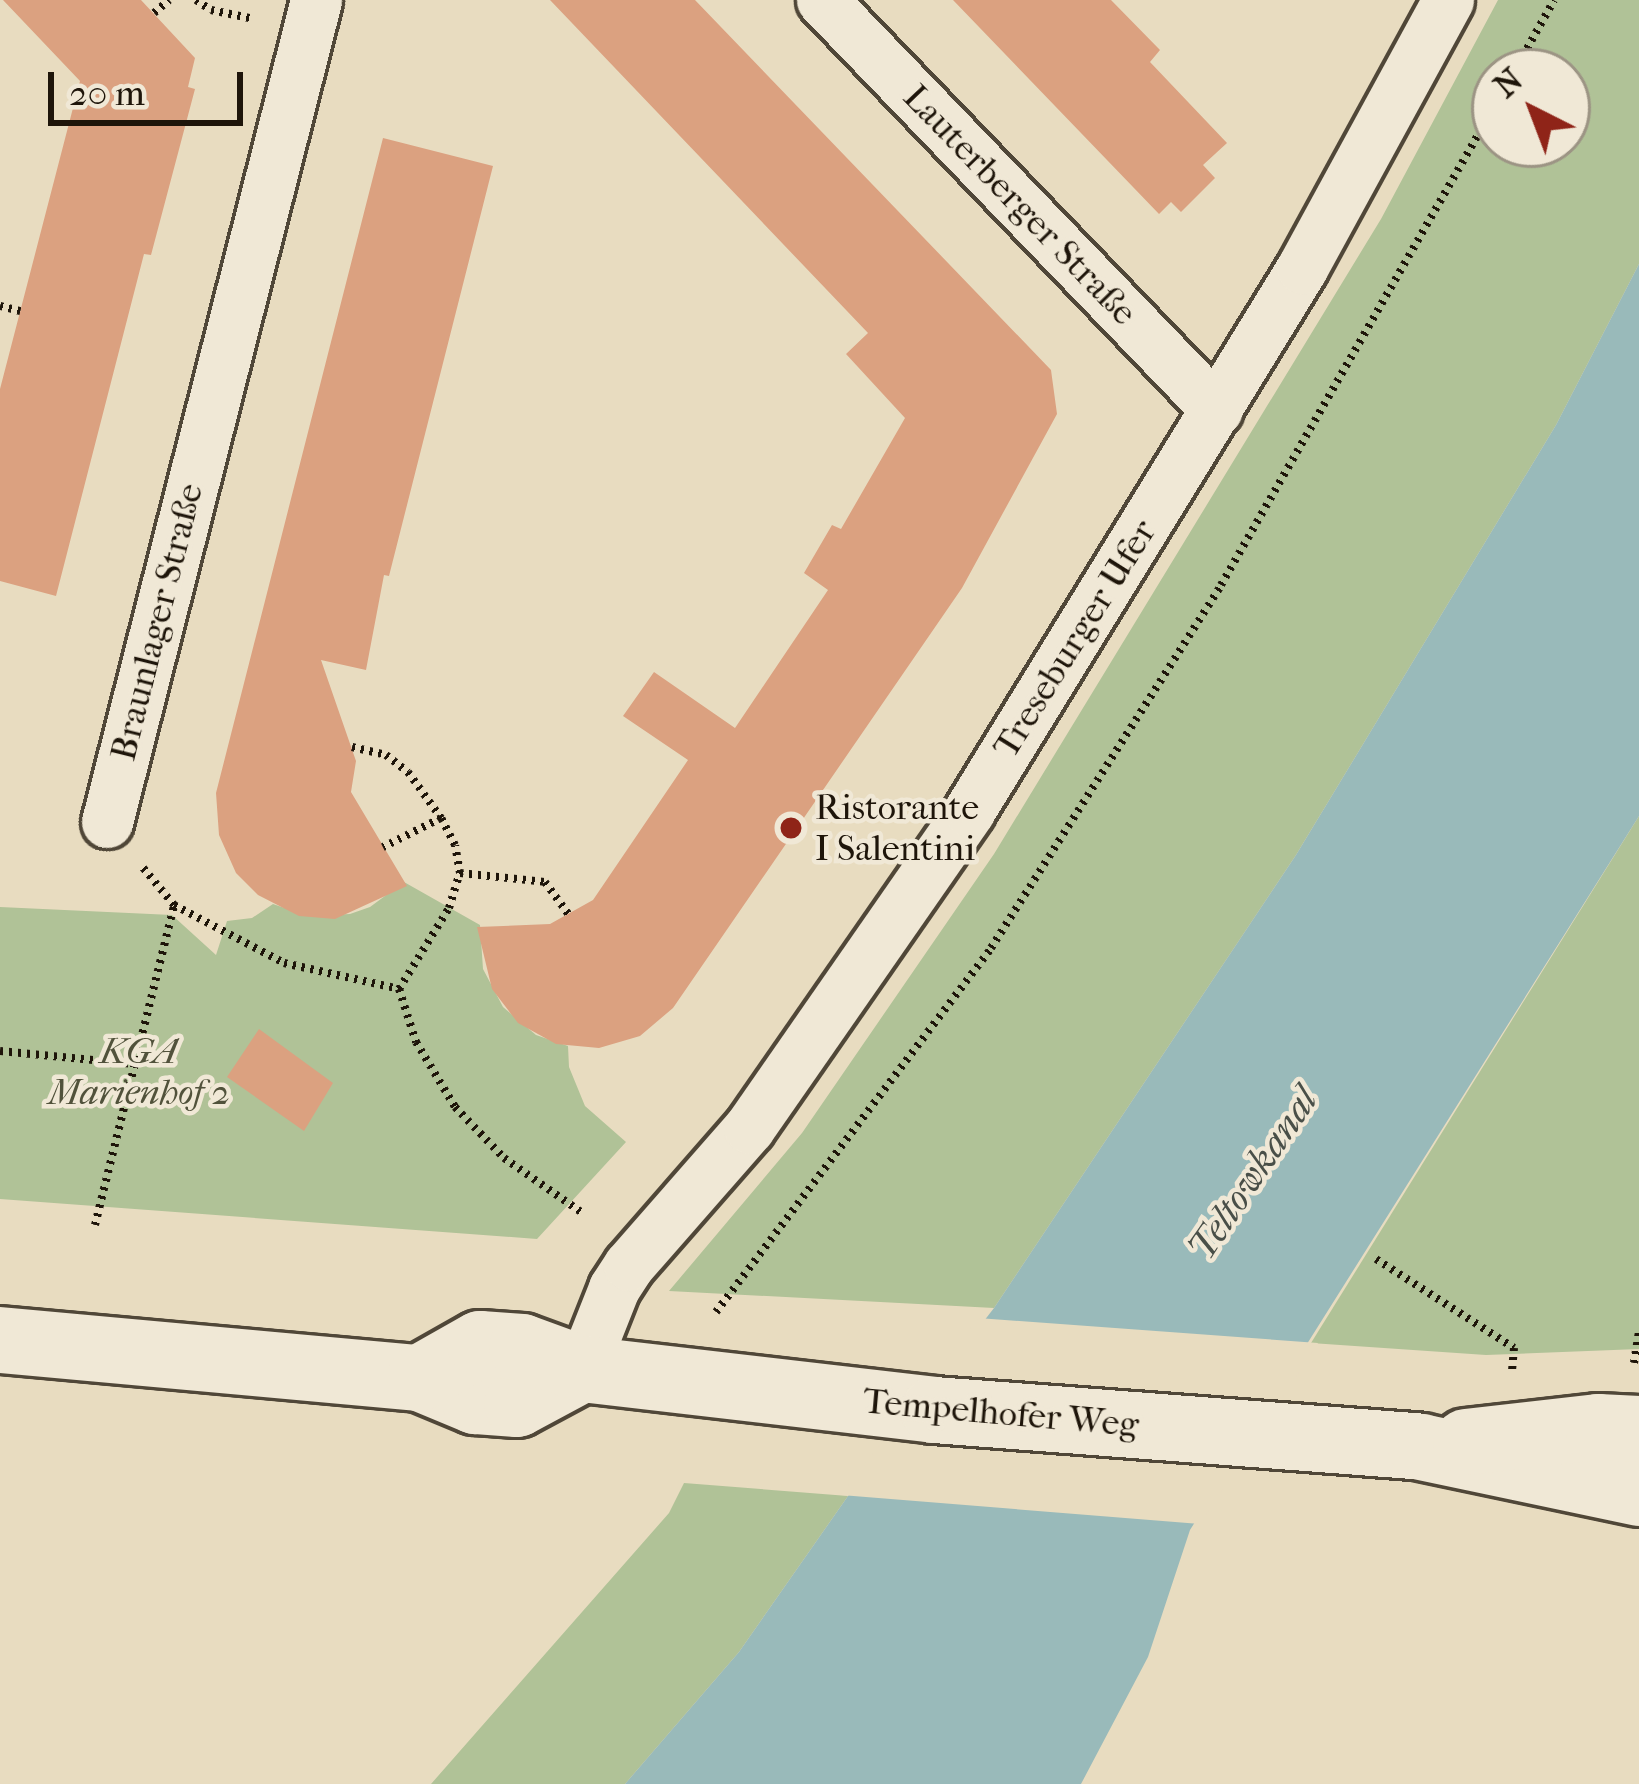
<!DOCTYPE html>
<meta charset="utf-8">
<style>
body{margin:0}
#map{position:relative;width:1639px;height:1784px;overflow:hidden;background:#e8dcc0;font-family:"IM FELL French Canon",serif}
div>[style]{position:absolute}
.green>*{inset:0;background:#b0c297}
.water>*{inset:0;background:#99baba}
.pier>*{inset:0;background:#e8dcc0}
.building>*{inset:0;background:#dba180}
.path>*{height:8px;margin-top:-4px;transform-origin:0;background:repeating-linear-gradient(90deg,#1e150a 0 3px,transparent 0 9px)}
.roads{filter:drop-shadow(3px 0 #504738) drop-shadow(-3px 0 #504738) drop-shadow(0 3px #504738) drop-shadow(0 -3px #504738)}
.minor>*{height:51px;margin:-25.5px;padding:0 25.5px;transform-origin:25.5px;border-radius:25.5px;background:#f0e8d6}
.tertiary>*{height:66px;margin:-33px;padding:0 33px;transform-origin:33px;border-radius:33px;background:#f0e8d6}
.dots>*{width:33px;height:33px;translate:-50% -50%;box-sizing:border-box;border:6px solid #f0e8d6;border-radius:50%}
span{translate:-50% -50%;white-space:nowrap;text-align:center;line-height:1.15;-webkit-text-stroke:9px #f0e8d6;paint-order:stroke}
.street-label{font-size:36px;color:#1e150a}
.poi-label{font-size:36px;color:#1e150a}
.left{translate:0 -50%;text-align:left}
.park-label{font-size:36px;color:#51523b;font-style:italic}
.water-label{font-size:39px;color:#494f48;font-style:italic}
.north{position:absolute;left:1471px;top:48px;width:120px;height:120px;box-sizing:border-box;background:#f0e8d6;border:3px solid #9c9484;border-radius:50%;rotate:318deg;font-size:33px;font-weight:700;line-height:48px;text-align:center;color:#1e150a}
.north::after{content:'';display:block;margin:auto;width:42px;height:54px;background:#8f2418;clip-path:polygon(50% 0,100% 100%,50% 72%,0 100%)}
.scale{position:absolute;left:48px;top:72px;width:195px;height:54px;box-sizing:border-box;border:6px solid #1e150a;border-top:0;padding-left:15px;font-size:36px;line-height:42px;white-space:nowrap;color:#1e150a;-webkit-text-stroke:9px #f0e8d6;paint-order:stroke}
</style>
<div id="map">
<div class="green">
<div style="clip-path:polygon(evenodd,1498px 0,1639px 0,1639px 264px,1556px 425px,1296px 855px,994px 1308px,669px 1291px,802px 1133px,994px 854px,1381px 219px,1498px 0,1495px 72px,1567px 72px,1567px 144px,1495px 144px,1495px 72px)"></div>
<div style="clip-path:polygon(1639px 816px,1639px 1349px,1486px 1355px,1311px 1343px)"></div>
<div style="clip-path:polygon(404px 882px,480px 925px,483px 969px,503px 1007px,536px 1035px,568px 1046px,569px 1067px,585px 1106px,626px 1142px,537px 1239px,0 1199px,0 907px,172px 915px,216px 955px,227px 921px,252px 918px,273px 904px,308px 916px,350px 914px,370px 907px)"></div>
<div style="clip-path:polygon(684px 1483px,848px 1496px,739px 1652px,625px 1784px,431px 1784px,669px 1513px)"></div>
</div>
<div class="water">
<div style="clip-path:polygon(1639px 264px,1639px 816px,1190px 1530px,1148px 1657px,1081px 1784px,625px 1784px,739px 1652px,848px 1496px,994px 1308px,1296px 855px,1556px 425px)"></div>
</div>
<div class="pier">
<div style="clip-path:polygon(978px 1318px,1318px 1343px,1200px 1524px,841px 1495px)"></div>
</div>
<div class="building">
<div style="clip-path:polygon(3px 0,141px 0,195px 58px,188px 87px,195px 89px,151px 255px,144px 254px,56px 596px,0 581px,0 389px,80px 81px)"></div>
<div style="clip-path:polygon(550px 0,695px 0,1051px 370px,1057px 414px,962px 588px,673px 1008px,640px 1036px,599px 1048px,556px 1044px,518px 1023px,492px 989px,477px 927px,550px 924px,593px 900px,688px 760px,623px 716px,654px 672px,735px 728px,828px 590px,804px 573px,832px 525px,841px 529px,905px 418px,846px 354px,868px 333px)"></div>
<div style="clip-path:polygon(953px 0,1111px 0,1160px 50px,1150px 62px,1227px 143px,1203px 165px,1215px 178px,1181px 212px,1171px 202px,1159px 214px)"></div>
<div style="clip-path:polygon(383px 138px,493px 166px,389px 576px,384px 575px,366px 670px,321px 660px,356px 761px,351px 792px,407px 886px,335px 919px,299px 916px,258px 895px,236px 873px,219px 835px,216px 793px)"></div>
<div style="clip-path:polygon(259px 1029px,333px 1083px,304px 1131px,227px 1077px)"></div>
</div>
<div class="path">
<div style="left:196px;top:0;width:18px;rotate:34deg"></div>
<div style="left:211px;top:10px;width:44px;rotate:11.8deg"></div>
<div style="left:154px;top:13px;width:20px;rotate:-41deg"></div>
<div style="left:1514px;top:72px;width:82px;rotate:-60.9deg"></div>
<div style="left:0;top:306px;width:21px;rotate:14deg"></div>
<div style="left:352px;top:747px;width:35px;rotate:13deg"></div>
<div style="left:386px;top:755px;width:28px;rotate:38deg"></div>
<div style="left:408px;top:772px;width:57px;rotate:54.3deg"></div>
<div style="left:460px;top:873px;width:85px;rotate:6deg"></div>
<div style="left:545px;top:882px;width:41px;rotate:54deg"></div>
<div style="left:174px;top:905px;width:124px;rotate:27.8deg"></div>
<div style="left:284px;top:963px;width:118px;rotate:12.7deg"></div>
<div style="left:399px;top:989px;width:95px;rotate:-58.3deg"></div>
<div style="left:449px;top:908px;width:37px;rotate:-73deg"></div>
<div style="left:460px;top:873px;width:28px;rotate:-100deg"></div>
<div style="left:455px;top:845px;width:30px;rotate:-117deg"></div>
<div style="left:441px;top:818px;width:65px;rotate:153.4deg"></div>
<div style="left:399px;top:989px;width:56px;rotate:72.2deg"></div>
<div style="left:416px;top:1042px;width:76px;rotate:59deg"></div>
<div style="left:455px;top:1107px;width:71px;rotate:46.1deg"></div>
<div style="left:504px;top:1158px;width:94px;rotate:35deg"></div>
<div style="left:0;top:1051px;width:135px;rotate:5.5deg"></div>
<div style="left:95px;top:1225px;width:330px;rotate:-76.1deg"></div>
<div style="left:174px;top:905px;width:53px;rotate:-129.7deg"></div>
<div style="left:1376px;top:1259px;width:164px;rotate:32.8deg"></div>
<div style="left:1514px;top:1348px;width:22px;rotate:95deg"></div>
<div style="left:716px;top:1312px;width:456px;rotate:-52.9deg"></div>
<div style="left:991px;top:948px;width:430px;rotate:-57.6deg"></div>
<div style="left:1221px;top:585px;width:553px;rotate:-60.28deg"></div>
<div style="left:1634px;top:1363px;width:33px;rotate:-81deg"></div>
</div>
<div class="roads">
<div class="minor">
<div style="left:822px;top:0;width:569px;rotate:46.07deg"></div>
<div style="left:107px;top:822px;width:848px;rotate:-75.73deg"></div>
<div style="left:582px;top:1369px;width:87px;rotate:-68.4deg"></div>
<div style="left:614px;top:1288px;width:27px;rotate:-57deg"></div>
<div style="left:629px;top:1265px;width:182px;rotate:-48.8deg"></div>
<div style="left:749px;top:1128px;width:386px;rotate:-55.2deg"></div>
<div style="left:969px;top:811px;width:637px;rotate:-58.48deg"></div>
<div style="left:1302px;top:268px;width:305px;rotate:-61.4deg"></div>
</div>
<div class="tertiary">
<div style="left:0;top:1340px;width:422px;rotate:5.2deg"></div>
<div style="left:420px;top:1378px;width:60px;rotate:22.7deg"></div>
<div style="left:475px;top:1401px;width:42px;rotate:4.1deg"></div>
<div style="left:517px;top:1404px;width:74px;rotate:-28.3deg"></div>
<div style="left:420px;top:1378px;width:69px;rotate:-29.5deg"></div>
<div style="left:480px;top:1344px;width:42px;rotate:4.1deg"></div>
<div style="left:522px;top:1347px;width:64px;rotate:20.1deg"></div>
<div style="left:582px;top:1369px;width:354px;rotate:6.6deg"></div>
<div style="left:934px;top:1410px;width:488px;rotate:4.3deg"></div>
<div style="left:1421px;top:1447px;width:223px;rotate:11.9deg"></div>
<div style="left:1466px;top:1442px;width:133px;rotate:-6.5deg"></div>
<div style="left:1598px;top:1427px;width:41px;rotate:2.8deg"></div>
</div>
</div>
<div class="dots">
<div style="left:791px;top:828px;background:#8f2418"></div>
</div>
<div class="street-label">
<span style="left:1020px;top:205px;rotate:46deg">Lauterberger Straße</span>
<span style="left:157px;top:622px;rotate:-76deg">Braunlager Straße</span>
<span style="left:1075px;top:639px;rotate:-58deg">Treseburger Ufer</span>
<span style="left:1001px;top:1413px;rotate:5deg">Tempelhofer Weg</span>
</div>
<div class="poi-label">
<span class="left" style="left:815px;top:828px">Ristorante<br>I Salentini</span>
</div>
<div class="park-label">
<span style="left:139px;top:1072px">KGA<br>Marienhof 2</span>
</div>
<div class="water-label">
<span style="left:1253px;top:1174px;rotate:-56deg">Teltowkanal</span>
</div>
<div class="north">N</div>
<div class="scale">20 m</div>
</div>
